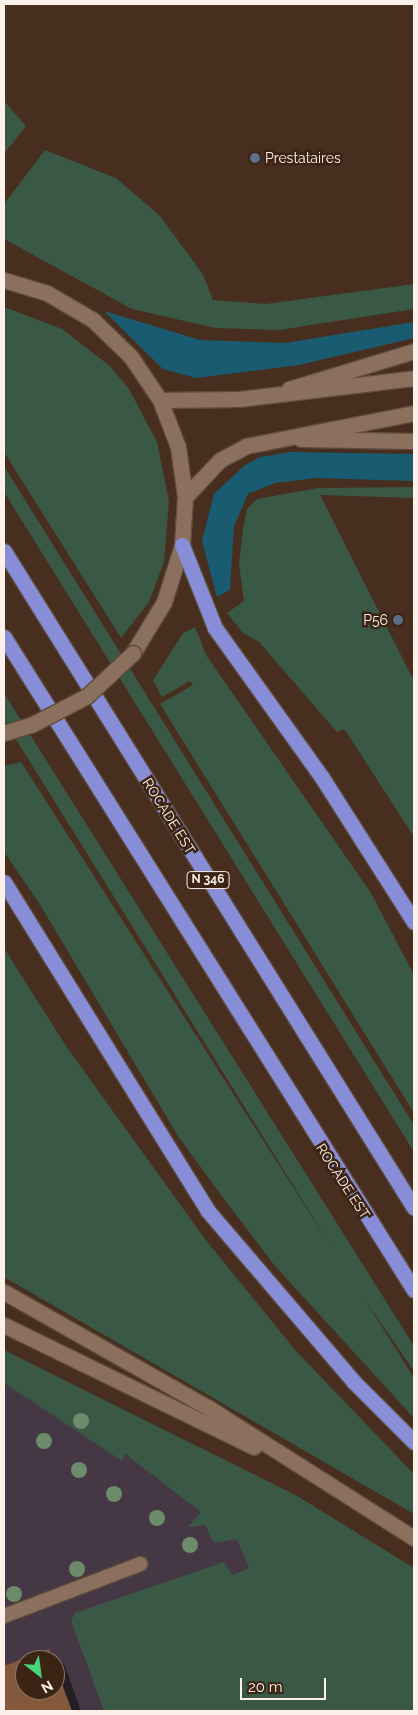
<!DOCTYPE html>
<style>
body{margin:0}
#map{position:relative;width:418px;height:1715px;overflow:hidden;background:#472e1e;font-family:Raleway,sans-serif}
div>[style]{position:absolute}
.commercial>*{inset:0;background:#463744}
.green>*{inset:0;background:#395846}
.water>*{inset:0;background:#195c72}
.shadow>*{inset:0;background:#0007}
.building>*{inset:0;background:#84583a}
.roads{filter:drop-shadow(1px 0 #5e4b3c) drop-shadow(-1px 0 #5e4b3c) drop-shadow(0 1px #5e4b3c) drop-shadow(0 -1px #5e4b3c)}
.service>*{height:14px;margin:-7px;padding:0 7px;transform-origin:7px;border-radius:7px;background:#8c705e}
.minor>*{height:15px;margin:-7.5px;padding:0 7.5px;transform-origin:7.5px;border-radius:7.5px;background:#8c705e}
.secondary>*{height:15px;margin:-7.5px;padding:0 7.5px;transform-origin:7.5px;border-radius:7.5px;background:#8c705e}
.trunk>*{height:15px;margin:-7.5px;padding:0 7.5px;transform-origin:7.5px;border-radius:7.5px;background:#878ed7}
.bridges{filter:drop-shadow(1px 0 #5e4b3c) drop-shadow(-1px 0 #5e4b3c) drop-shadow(0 1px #5e4b3c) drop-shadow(0 -1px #5e4b3c)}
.secondary-bridge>*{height:15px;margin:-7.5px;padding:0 7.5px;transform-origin:7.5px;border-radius:7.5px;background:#8c705e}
.trees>*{width:16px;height:16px;margin:-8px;border-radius:50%;background:#6b8b6a}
.dots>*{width:14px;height:14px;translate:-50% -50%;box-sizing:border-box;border:2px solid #3c2414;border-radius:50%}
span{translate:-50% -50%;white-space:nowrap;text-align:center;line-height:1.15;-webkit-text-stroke:5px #3c2414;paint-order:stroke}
.shield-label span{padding:1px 4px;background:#3c2414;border:1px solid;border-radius:4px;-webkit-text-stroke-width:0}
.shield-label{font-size:12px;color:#fef1e9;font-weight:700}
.poi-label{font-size:14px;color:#fef1e9}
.left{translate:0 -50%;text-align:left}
.right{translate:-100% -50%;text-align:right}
.street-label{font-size:14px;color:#fef1e9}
.frame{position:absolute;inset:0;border:5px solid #fef1e9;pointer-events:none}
.north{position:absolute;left:15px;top:1650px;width:50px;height:50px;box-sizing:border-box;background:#3c2414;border:1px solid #8a7669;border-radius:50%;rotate:150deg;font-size:14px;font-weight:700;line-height:20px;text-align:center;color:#fef1e9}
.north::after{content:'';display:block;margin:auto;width:18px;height:22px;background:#45d77a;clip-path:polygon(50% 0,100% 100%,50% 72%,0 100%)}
.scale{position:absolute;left:240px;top:1678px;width:86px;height:22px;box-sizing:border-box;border:2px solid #fef1e9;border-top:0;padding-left:6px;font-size:15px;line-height:18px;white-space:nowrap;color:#fef1e9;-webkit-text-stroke:4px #3c2414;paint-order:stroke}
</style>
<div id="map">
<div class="commercial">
<div style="clip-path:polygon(evenodd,4px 1363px,237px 1539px,399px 1711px,4px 1711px,4px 1363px,25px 1660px,55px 1660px,55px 1690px,25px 1690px,25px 1660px)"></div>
</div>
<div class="green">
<div style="clip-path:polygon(4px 101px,26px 126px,4px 154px)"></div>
<div style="clip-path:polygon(45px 150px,116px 178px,160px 216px,202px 273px,213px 300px,266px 304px,414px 284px,414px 309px,279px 330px,215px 328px,132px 309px,4px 239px,4px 204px)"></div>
<div style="clip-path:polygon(4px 307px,62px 329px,110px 366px,129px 389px,157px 442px,169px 501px,164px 562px,149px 602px,121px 638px,4px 452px)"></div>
<div style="clip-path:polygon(4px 466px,414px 1125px,414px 1152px,4px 492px)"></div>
<div style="clip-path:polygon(414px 487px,414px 498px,320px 495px,414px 681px,414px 837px,349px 736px,344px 729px,337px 732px,259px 642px,243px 633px,227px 613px,244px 601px,239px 564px,243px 529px,247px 509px,257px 499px,317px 488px)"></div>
<div style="clip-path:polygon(195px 627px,206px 655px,371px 893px,414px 975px,414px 1113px,160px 704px,193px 685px,190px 681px,162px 697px,153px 680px,183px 633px)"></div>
<div style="clip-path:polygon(4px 693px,414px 1346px,414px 1371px,365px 1300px,414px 1378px,414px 1418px,275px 1266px,221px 1195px,178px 1136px,39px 903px,4px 852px,4px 766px,21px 762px,334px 1251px,4px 720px)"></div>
<div style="clip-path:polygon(4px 948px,66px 1046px,205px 1239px,296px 1351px,414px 1474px,414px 1514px,4px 1277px)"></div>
<div style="clip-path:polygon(4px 1350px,299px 1497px,414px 1568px,414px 1711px,104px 1711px,71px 1621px,75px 1613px,224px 1562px,232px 1575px,249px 1568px,237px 1539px,214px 1543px,205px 1525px,188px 1527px,201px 1512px,125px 1454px,122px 1461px,4px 1383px)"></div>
</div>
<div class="water">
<div style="clip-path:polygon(104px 311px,200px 340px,285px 343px,414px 322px,414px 338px,299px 365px,196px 378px,163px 369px)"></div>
<div style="clip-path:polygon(291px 452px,414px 454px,414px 481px,316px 478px,275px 483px,248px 494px,234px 526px,230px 590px,217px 597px,202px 541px,214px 494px,244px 466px,260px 457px)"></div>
</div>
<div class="shadow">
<div style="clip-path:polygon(evenodd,49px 1650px,65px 1666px,81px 1711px,4px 1711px,4px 1667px,49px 1650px,25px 1660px,55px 1660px,55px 1690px,25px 1690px,25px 1660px)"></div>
</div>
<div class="building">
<div style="clip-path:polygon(49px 1649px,54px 1660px,25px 1660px,25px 1690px,55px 1690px,55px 1665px,72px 1711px,4px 1711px,4px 1666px)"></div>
</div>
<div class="roads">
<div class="service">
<div style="left:4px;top:1616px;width:146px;rotate:-20.9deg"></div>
</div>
<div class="minor">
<div style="left:289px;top:389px;width:131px;rotate:-16.9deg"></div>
<div style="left:301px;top:439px;width:113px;rotate:1deg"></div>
</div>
<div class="secondary">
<div style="left:4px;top:280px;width:45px;rotate:16.8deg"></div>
<div style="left:47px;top:293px;width:53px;rotate:30.4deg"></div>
<div style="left:93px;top:320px;width:53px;rotate:44.2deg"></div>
<div style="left:131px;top:357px;width:52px;rotate:56deg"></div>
<div style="left:160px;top:400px;width:50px;rotate:69deg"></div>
<div style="left:178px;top:447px;width:50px;rotate:82deg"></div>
<div style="left:185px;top:497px;width:48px;rotate:93.6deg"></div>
<div style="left:182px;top:545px;width:60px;rotate:107.5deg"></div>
<div style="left:164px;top:602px;width:60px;rotate:121.3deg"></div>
<div style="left:160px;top:400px;width:79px;rotate:-0.7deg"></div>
<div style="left:239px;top:399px;width:176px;rotate:-6.8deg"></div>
<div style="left:185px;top:497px;width:51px;rotate:-46.6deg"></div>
<div style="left:220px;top:460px;width:30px;rotate:-28deg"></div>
<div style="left:246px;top:446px;width:171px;rotate:-11.1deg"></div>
<div style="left:4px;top:1292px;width:236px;rotate:29.5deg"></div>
<div style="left:209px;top:1408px;width:243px;rotate:32.4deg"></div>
<div style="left:4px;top:1325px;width:278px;rotate:26deg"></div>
</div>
<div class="trunk">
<div style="left:182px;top:545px;width:89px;rotate:68.3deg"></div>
<div style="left:215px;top:628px;width:182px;rotate:54.4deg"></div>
<div style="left:321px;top:776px;width:173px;rotate:57.5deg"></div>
<div style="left:4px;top:551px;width:774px;rotate:58.03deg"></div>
<div style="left:4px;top:637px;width:771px;rotate:57.88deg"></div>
<div style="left:4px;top:882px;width:387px;rotate:58.2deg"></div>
<div style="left:208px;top:1211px;width:225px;rotate:49.5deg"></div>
<div style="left:354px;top:1382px;width:85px;rotate:45deg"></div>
</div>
</div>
<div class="bridges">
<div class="secondary-bridge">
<div style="left:4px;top:733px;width:28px;rotate:-17deg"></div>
<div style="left:31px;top:725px;width:63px;rotate:-27.4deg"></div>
<div style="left:87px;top:696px;width:63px;rotate:-43.1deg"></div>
</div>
</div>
<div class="trees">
<div style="left:81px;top:1421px"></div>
<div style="left:44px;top:1441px"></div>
<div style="left:79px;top:1470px"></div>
<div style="left:114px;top:1494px"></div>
<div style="left:157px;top:1518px"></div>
<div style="left:190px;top:1545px"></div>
<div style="left:77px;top:1569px"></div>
<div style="left:14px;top:1594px"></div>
</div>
<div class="dots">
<div style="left:255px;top:158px;background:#5c6f8a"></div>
<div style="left:398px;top:620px;background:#5c6f8a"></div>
</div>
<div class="shield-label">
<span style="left:208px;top:880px">N 346</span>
</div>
<div class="poi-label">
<span class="left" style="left:265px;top:158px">Prestataires</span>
<span class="right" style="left:388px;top:620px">P56</span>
</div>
<div class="street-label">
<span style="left:169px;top:816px;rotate:58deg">ROCADE EST</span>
<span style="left:343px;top:1181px;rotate:57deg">ROCADE EST</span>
</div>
<div class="frame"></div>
<div class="north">N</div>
<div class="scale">20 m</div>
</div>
